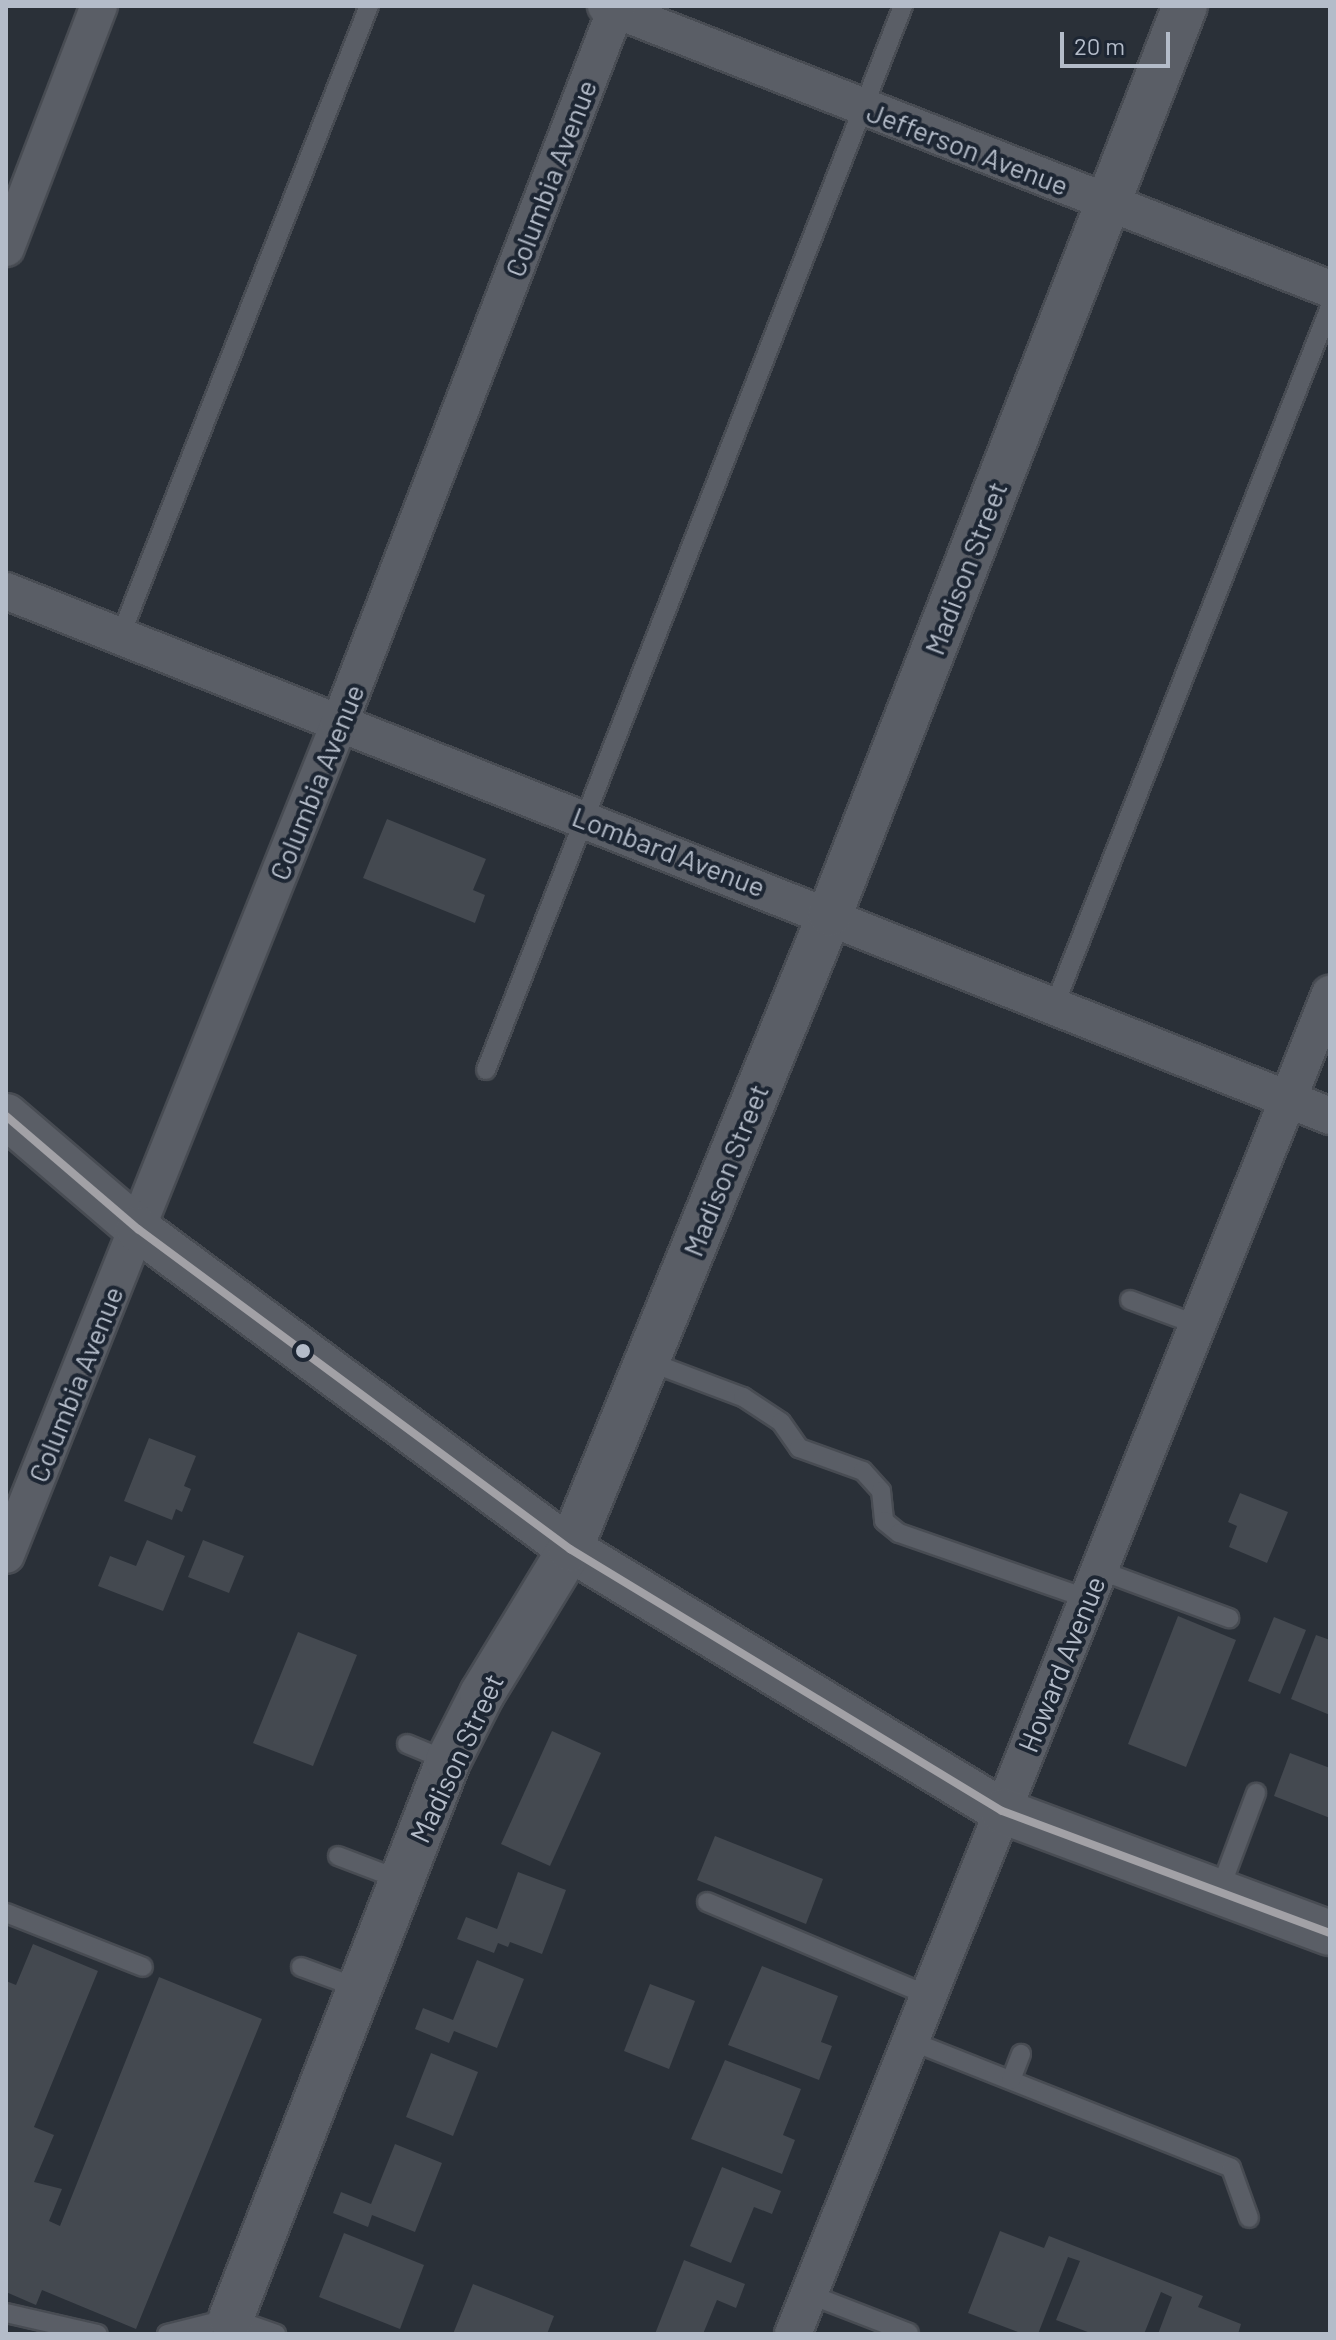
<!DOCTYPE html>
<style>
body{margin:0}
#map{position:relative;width:1336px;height:2340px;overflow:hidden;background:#2a3038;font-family:Barlow,sans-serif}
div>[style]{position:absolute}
.building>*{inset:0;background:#444950}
.roads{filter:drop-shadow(2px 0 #484c53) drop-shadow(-2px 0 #484c53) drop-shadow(0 2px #484c53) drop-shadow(0 -2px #484c53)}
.service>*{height:18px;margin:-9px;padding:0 9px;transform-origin:9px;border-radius:9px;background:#5a5e66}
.minor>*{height:36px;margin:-18px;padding:0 18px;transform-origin:18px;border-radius:18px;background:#5a5e66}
.tertiary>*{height:44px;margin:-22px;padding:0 22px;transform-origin:22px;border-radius:22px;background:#5a5e66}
.bus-1>*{height:8px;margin:-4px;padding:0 4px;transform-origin:4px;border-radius:4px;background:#a2a1a6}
.dots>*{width:22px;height:22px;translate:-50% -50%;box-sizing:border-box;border:4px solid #1d2633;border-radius:50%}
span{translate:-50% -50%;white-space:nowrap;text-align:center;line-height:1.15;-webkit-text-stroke:8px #1d2633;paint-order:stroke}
.street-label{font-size:28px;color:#b4bcc9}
.frame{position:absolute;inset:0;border:8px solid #b4bcc9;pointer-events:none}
.scale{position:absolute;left:1060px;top:32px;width:110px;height:36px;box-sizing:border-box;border:4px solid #b4bcc9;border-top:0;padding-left:10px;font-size:24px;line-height:28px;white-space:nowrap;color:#b4bcc9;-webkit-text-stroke:6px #1d2633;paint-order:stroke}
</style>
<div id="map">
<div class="building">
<div style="clip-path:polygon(387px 819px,486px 859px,473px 890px,485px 895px,475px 923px,363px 878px)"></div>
<div style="clip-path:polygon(149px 1438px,196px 1456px,184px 1486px,191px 1489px,182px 1512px,176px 1509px,172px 1520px,124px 1501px)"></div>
<div style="clip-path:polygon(1240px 1493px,1288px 1512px,1267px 1563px,1229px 1547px,1237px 1526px,1228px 1522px)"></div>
<div style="clip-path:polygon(147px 1540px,185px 1556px,163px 1611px,98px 1586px,110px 1556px,136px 1566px)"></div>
<div style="clip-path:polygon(203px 1540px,244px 1556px,229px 1593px,188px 1577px)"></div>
<div style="clip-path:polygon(1178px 1616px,1236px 1640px,1186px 1767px,1128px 1744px)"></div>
<div style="clip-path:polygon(1274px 1617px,1306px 1630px,1280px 1694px,1248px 1681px)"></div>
<div style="clip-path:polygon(298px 1632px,357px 1655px,313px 1766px,253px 1743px)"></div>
<div style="clip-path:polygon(1316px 1635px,1330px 1640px,1330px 1715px,1291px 1699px)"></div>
<div style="clip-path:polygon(552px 1731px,601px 1753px,550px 1866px,501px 1844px)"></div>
<div style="clip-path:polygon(1290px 1753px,1330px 1768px,1330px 1818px,1274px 1796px)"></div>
<div style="clip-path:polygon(715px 1836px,823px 1879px,806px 1924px,697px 1880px)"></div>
<div style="clip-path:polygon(518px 1872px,566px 1890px,542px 1954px,510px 1942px,508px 1947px,498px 1943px,494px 1953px,457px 1939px,466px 1917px,497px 1929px)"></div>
<div style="clip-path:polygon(33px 1944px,98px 1971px,34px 2127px,54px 2135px,34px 2182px,62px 2189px,49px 2221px,60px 2226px,159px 1977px,262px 2019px,136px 2329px,42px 2290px,36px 2305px,6px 2292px,6px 1981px,16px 1985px)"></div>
<div style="clip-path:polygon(477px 1960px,524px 1979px,497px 2048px,454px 2031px,449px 2043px,415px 2029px,423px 2008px,453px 2020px)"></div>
<div style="clip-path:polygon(762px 1966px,838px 1996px,821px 2042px,832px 2046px,819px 2080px,728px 2045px)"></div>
<div style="clip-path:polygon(650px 1984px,695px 2001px,669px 2069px,624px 2051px)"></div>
<div style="clip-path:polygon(431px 2053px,478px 2072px,453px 2136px,406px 2117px)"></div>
<div style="clip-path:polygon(725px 2060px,801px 2089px,783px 2135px,795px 2140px,782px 2174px,691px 2139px)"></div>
<div style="clip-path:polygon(395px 2144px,442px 2163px,415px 2232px,372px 2215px,368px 2227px,333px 2213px,341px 2192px,371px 2204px)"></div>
<div style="clip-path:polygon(722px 2167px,781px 2191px,772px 2214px,754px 2207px,731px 2263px,690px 2246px)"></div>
<div style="clip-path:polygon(1000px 2231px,1044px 2248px,1049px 2236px,1203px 2296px,1198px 2307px,1241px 2324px,1238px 2334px,1158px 2334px,1172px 2297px,1161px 2292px,1144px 2334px,1093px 2334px,1056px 2320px,1080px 2261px,1068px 2257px,1038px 2334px,1023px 2334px,968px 2313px)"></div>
<div style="clip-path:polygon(344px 2233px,424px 2265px,400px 2329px,319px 2297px)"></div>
<div style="clip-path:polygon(684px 2260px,745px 2284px,736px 2308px,717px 2300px,703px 2334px,655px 2334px)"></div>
<div style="clip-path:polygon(473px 2284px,554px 2316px,547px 2334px,453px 2334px)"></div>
</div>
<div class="roads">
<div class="service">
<div style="left:120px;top:637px;width:678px;rotate:-68.47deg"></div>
<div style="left:1055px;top:1004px;width:749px;rotate:-68.47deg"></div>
<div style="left:486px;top:1070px;width:1143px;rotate:-68.6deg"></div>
<div style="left:1130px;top:1300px;width:72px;rotate:20.2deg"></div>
<div style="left:647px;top:1361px;width:103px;rotate:20.6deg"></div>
<div style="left:743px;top:1397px;width:45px;rotate:33.3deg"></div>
<div style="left:781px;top:1422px;width:32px;rotate:55deg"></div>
<div style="left:799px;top:1448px;width:68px;rotate:19.8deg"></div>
<div style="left:863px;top:1471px;width:27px;rotate:48deg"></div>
<div style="left:881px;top:1491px;width:30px;rotate:84deg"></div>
<div style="left:884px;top:1521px;width:19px;rotate:39deg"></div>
<div style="left:899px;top:1533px;width:200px;rotate:19.2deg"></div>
<div style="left:1099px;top:1570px;width:139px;rotate:20.3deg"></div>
<div style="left:407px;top:1744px;width:44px;rotate:22.5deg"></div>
<div style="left:338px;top:1856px;width:67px;rotate:20.9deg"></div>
<div style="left:1219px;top:1892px;width:106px;rotate:-69.5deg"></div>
<div style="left:707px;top:1902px;width:241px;rotate:22.9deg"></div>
<div style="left:6px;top:1913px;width:147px;rotate:21.5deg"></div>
<div style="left:301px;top:1967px;width:61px;rotate:20.2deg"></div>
<div style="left:911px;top:2041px;width:344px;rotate:21.6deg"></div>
<div style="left:1231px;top:2168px;width:53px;rotate:70.2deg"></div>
<div style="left:1011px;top:2080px;width:28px;rotate:-69deg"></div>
<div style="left:811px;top:2295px;width:105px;rotate:21.2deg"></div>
<div style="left:6px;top:2313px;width:94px;rotate:12.9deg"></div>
<div style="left:167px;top:2334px;width:66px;rotate:-14deg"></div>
<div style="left:231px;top:2318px;width:48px;rotate:19.6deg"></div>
</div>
<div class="minor">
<div style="left:606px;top:6px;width:777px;rotate:21.35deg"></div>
<div style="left:6px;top:248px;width:259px;rotate:-69deg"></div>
<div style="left:6px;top:591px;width:1424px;rotate:21.63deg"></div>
<div style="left:6px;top:1555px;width:895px;rotate:-68.16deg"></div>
<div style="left:339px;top:724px;width:770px;rotate:-68.83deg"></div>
<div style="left:793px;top:2334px;width:1444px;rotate:-68.16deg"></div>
</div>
<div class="tertiary">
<div style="left:6px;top:1116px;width:174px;rotate:40.6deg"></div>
<div style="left:138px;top:1229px;width:538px;rotate:36.53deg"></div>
<div style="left:570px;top:1549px;width:505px;rotate:31.24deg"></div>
<div style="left:1002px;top:1811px;width:350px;rotate:20.4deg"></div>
<div style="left:231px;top:2318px;width:598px;rotate:-68.71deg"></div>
<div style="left:448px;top:1761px;width:75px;rotate:-63.1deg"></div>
<div style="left:482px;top:1694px;width:170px;rotate:-58.7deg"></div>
<div style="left:570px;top:1549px;width:686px;rotate:-67.73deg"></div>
<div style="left:830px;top:914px;width:975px;rotate:-68.65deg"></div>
</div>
</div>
<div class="bus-1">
<div style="left:6px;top:1116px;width:174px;rotate:40.6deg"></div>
<div style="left:138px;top:1229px;width:538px;rotate:36.53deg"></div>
<div style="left:570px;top:1549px;width:505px;rotate:31.24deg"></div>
<div style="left:1002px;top:1811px;width:350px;rotate:20.4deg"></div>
</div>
<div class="dots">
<div style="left:303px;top:1351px;background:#b4bcc9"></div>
</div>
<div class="street-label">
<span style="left:968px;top:148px;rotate:21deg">Jefferson Avenue</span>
<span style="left:550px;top:178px;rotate:-69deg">Columbia Avenue</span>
<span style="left:965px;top:568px;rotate:-69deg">Madison Street</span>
<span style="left:316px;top:782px;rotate:-68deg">Columbia Avenue</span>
<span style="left:669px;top:851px;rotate:21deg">Lombard Avenue</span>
<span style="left:725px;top:1170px;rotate:-68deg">Madison Street</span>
<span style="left:75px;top:1384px;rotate:-68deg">Columbia Avenue</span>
<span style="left:1061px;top:1664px;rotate:-68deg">Howard Avenue</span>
<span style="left:456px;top:1758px;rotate:-65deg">Madison Street</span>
</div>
<div class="frame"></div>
<div class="scale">20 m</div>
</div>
